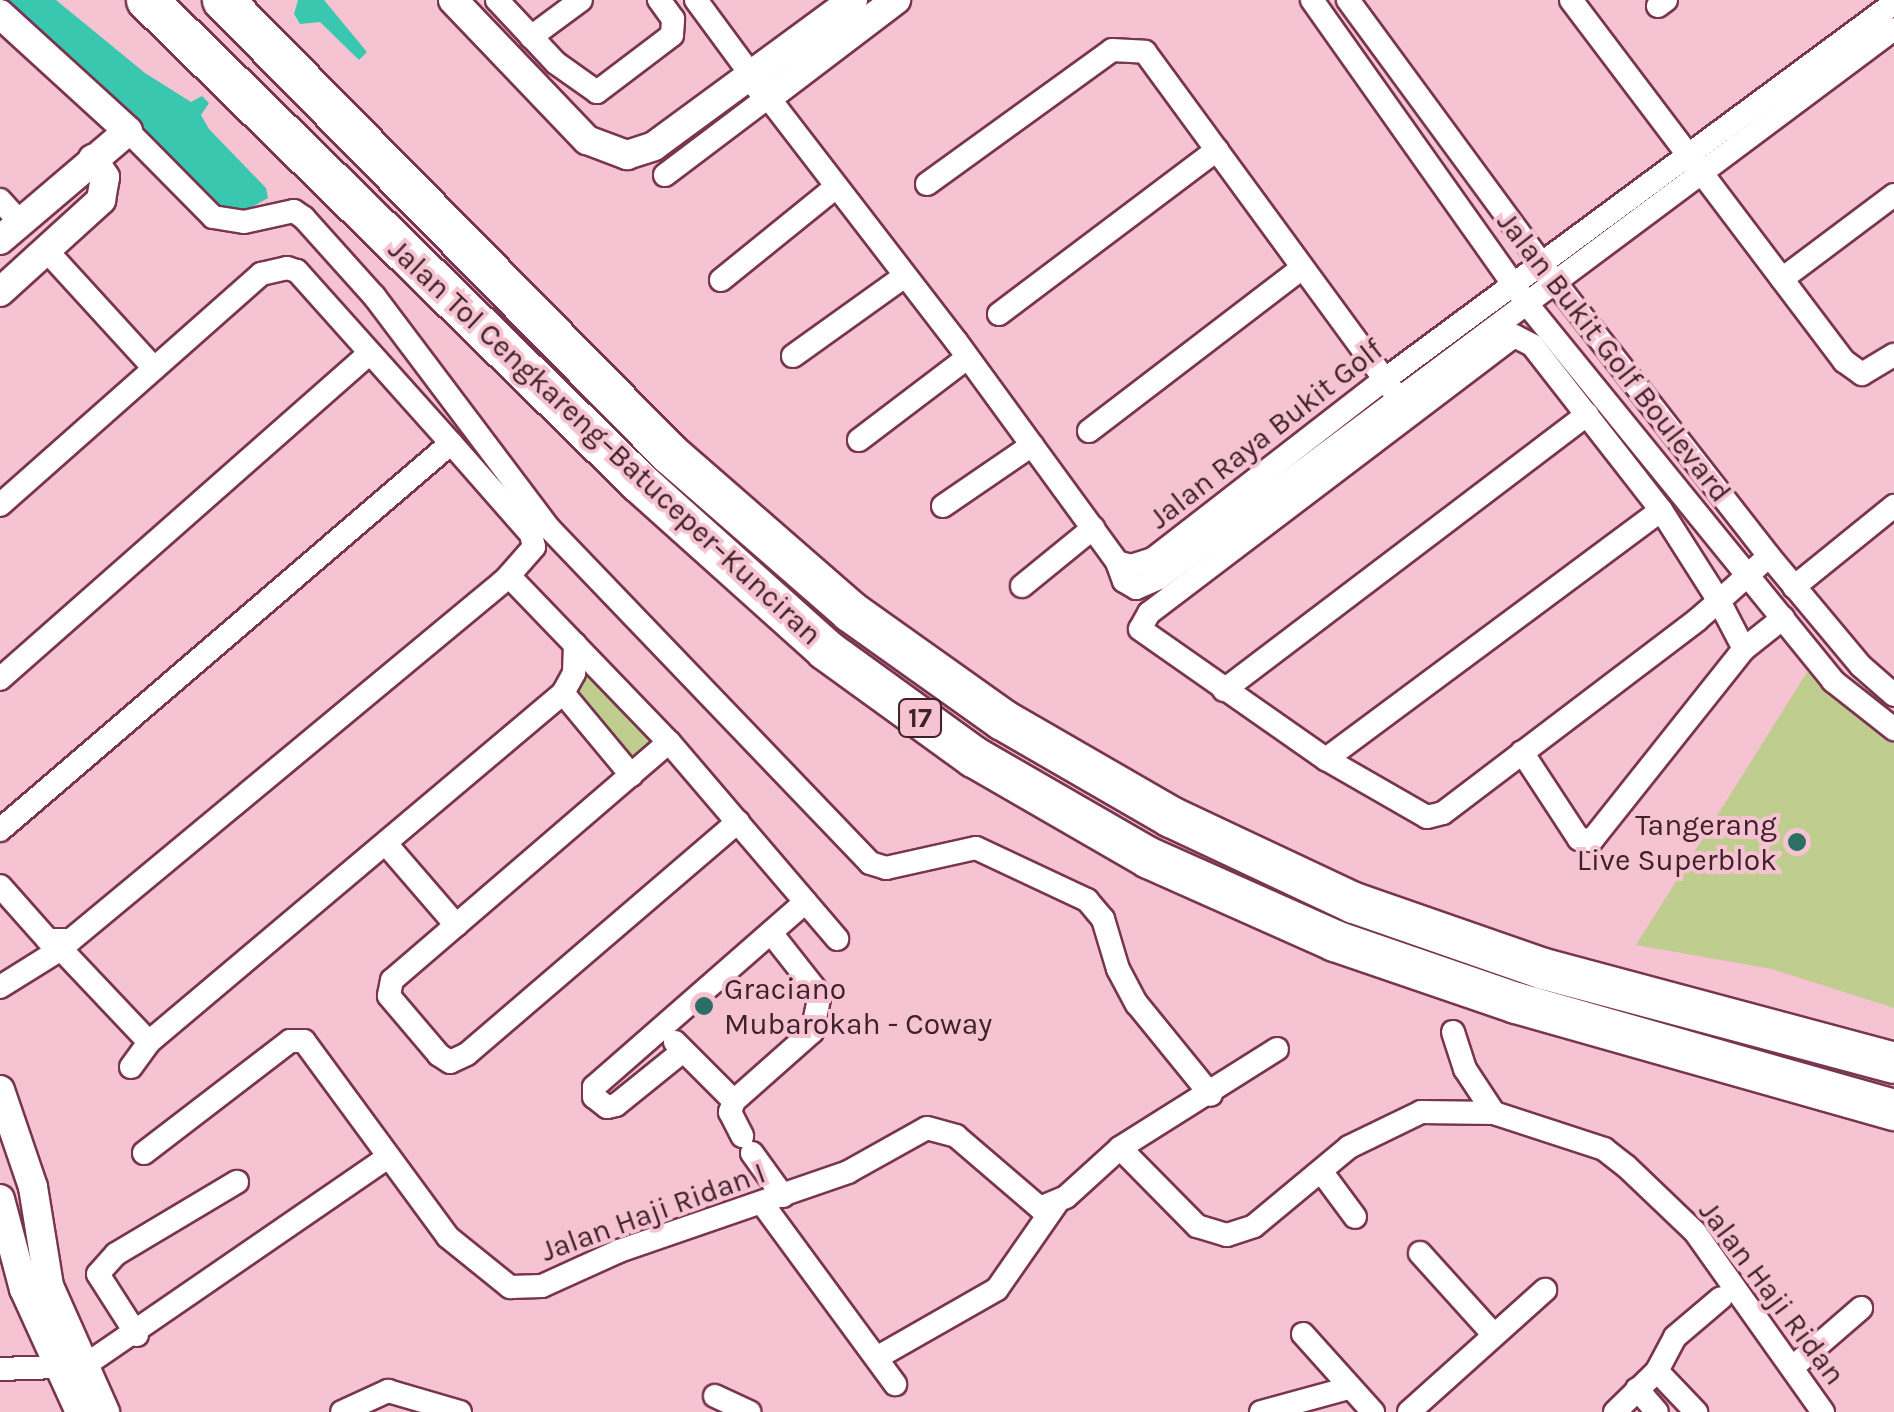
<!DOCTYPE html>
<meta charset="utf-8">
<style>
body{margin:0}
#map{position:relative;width:1894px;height:1412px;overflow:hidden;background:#f5c3d2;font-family:Karla,sans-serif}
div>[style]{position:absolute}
.green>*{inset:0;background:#bfce8e}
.water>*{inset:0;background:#39c8af}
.roads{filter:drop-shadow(2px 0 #79354f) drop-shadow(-2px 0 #79354f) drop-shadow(0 2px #79354f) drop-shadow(0 -2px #79354f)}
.minor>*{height:22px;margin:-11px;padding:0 11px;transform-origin:11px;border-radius:11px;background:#fff}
.tertiary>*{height:28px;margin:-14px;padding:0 14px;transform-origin:14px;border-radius:14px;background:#fff}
.motorway>*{height:40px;margin:-20px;padding:0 20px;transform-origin:20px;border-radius:20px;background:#fff}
.dots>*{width:28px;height:28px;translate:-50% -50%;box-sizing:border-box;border:5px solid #f5c3d2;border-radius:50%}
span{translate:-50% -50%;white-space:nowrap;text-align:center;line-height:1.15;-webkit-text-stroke:8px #f5c3d2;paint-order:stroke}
.shield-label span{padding:2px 8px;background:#f5c3d2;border:2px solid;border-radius:8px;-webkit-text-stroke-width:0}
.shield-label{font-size:28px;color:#3f202b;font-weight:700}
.street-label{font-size:30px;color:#3f202b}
.poi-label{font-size:30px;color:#3f202b}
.right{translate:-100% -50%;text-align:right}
.left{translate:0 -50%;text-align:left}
</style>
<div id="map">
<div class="green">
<div style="clip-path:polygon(582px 659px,663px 742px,632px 767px,571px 694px)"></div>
<div style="clip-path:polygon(1809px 669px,1894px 740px,1894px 1008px,1772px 969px,1636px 945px)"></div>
</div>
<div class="water">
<div style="clip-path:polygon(6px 0,56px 0,145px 73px,191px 102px,202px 96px,209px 103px,201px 115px,209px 129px,266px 188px,268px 198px,243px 212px,224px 210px)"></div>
<div style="clip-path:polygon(298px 0,324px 0,367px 52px,359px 60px,320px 22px,300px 24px,294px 14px)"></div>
</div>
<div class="roads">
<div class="minor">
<div style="left:497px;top:0;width:86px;rotate:46.9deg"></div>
<div style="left:556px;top:63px;width:50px;rotate:35.3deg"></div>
<div style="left:597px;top:92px;width:94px;rotate:-37.2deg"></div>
<div style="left:672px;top:35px;width:16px;rotate:-86deg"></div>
<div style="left:673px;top:19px;width:24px;rotate:-126deg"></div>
<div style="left:696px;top:0;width:94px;rotate:53.6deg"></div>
<div style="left:1312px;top:0;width:372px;rotate:54.7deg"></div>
<div style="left:1527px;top:304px;width:486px;rotate:50.9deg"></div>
<div style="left:1833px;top:681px;width:78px;rotate:38.2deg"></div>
<div style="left:1348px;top:0;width:350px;rotate:53.7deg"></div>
<div style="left:1555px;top:282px;width:348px;rotate:52deg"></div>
<div style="left:1769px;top:556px;width:143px;rotate:50.1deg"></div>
<div style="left:1861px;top:666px;width:44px;rotate:41.3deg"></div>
<div style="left:1571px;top:0;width:453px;rotate:52.9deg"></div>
<div style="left:1844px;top:361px;width:22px;rotate:36deg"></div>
<div style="left:1862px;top:374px;width:37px;rotate:-31deg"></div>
<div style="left:1658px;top:6px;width:10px;rotate:-37deg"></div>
<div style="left:531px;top:37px;width:62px;rotate:-36.5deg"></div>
<div style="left:128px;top:131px;width:121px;rotate:45.3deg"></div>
<div style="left:213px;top:217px;width:31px;rotate:9deg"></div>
<div style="left:244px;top:222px;width:51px;rotate:-12.4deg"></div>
<div style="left:294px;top:211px;width:12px;rotate:35deg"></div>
<div style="left:304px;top:218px;width:105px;rotate:48.1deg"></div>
<div style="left:374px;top:296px;width:289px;rotate:53deg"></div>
<div style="left:548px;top:527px;width:465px;rotate:46.2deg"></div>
<div style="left:870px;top:863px;width:17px;rotate:17deg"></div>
<div style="left:886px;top:868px;width:92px;rotate:-12.5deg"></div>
<div style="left:976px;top:848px;width:123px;rotate:25.1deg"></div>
<div style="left:1087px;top:900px;width:25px;rotate:50deg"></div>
<div style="left:1103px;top:919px;width:52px;rotate:73.3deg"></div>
<div style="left:1118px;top:969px;width:40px;rotate:62deg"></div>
<div style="left:1137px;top:1004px;width:117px;rotate:50.9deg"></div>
<div style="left:665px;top:175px;width:129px;rotate:-37.1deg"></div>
<div style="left:768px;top:97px;width:308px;rotate:52.4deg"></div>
<div style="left:956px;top:341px;width:273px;rotate:53.9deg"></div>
<div style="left:1117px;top:562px;width:20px;rotate:70deg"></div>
<div style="left:1124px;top:581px;width:14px;rotate:30deg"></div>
<div style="left:1136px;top:588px;width:25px;rotate:-23deg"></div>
<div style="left:1159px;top:578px;width:917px;rotate:-36.76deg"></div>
<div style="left:927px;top:184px;width:228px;rotate:-35.9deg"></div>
<div style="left:1112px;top:50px;width:33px;rotate:3deg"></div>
<div style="left:1145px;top:52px;width:419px;rotate:53.8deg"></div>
<div style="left:0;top:200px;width:30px;rotate:48deg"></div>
<div style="left:47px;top:251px;width:159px;rotate:47.6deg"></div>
<div style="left:1782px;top:279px;width:140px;rotate:-36.9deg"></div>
<div style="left:721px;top:280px;width:148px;rotate:-39deg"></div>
<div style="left:999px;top:314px;width:273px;rotate:-37deg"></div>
<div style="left:793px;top:356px;width:134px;rotate:-35.6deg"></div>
<div style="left:1089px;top:431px;width:267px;rotate:-37.4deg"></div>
<div style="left:859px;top:440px;width:136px;rotate:-37.2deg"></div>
<div style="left:0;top:505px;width:349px;rotate:-41.5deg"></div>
<div style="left:261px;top:274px;width:27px;rotate:-13deg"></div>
<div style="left:287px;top:268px;width:10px;rotate:17deg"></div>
<div style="left:297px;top:271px;width:231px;rotate:48.2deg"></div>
<div style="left:451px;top:443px;width:121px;rotate:48.7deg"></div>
<div style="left:531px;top:534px;width:13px;rotate:77deg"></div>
<div style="left:534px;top:547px;width:43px;rotate:131.2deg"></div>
<div style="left:506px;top:579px;width:565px;rotate:140.31deg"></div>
<div style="left:71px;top:940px;width:23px;rotate:180deg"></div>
<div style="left:48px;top:940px;width:72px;rotate:-131.6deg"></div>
<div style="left:943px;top:506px;width:108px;rotate:-34.4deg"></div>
<div style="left:1117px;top:562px;width:15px;rotate:16deg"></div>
<div style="left:1131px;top:566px;width:23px;rotate:-18deg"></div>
<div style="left:1153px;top:559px;width:292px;rotate:-37.8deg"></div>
<div style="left:1384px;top:380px;width:634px;rotate:-36.47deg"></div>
<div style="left:509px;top:576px;width:231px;rotate:46.1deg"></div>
<div style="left:669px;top:742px;width:259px;rotate:49.5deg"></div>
<div style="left:1022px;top:586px;width:92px;rotate:-39.2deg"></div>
<div style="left:1794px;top:587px;width:129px;rotate:-39deg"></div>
<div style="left:1744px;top:649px;width:54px;rotate:-117.5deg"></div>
<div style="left:1719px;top:601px;width:108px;rotate:-122.5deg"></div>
<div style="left:1661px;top:510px;width:209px;rotate:-128deg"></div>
<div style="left:1532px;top:345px;width:20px;rotate:-153deg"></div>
<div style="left:1514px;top:336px;width:458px;rotate:142.8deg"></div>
<div style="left:1149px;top:613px;width:18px;rotate:119deg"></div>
<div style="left:1140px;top:629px;width:227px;rotate:35deg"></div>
<div style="left:1326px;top:759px;width:116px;rotate:29.9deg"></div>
<div style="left:1427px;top:817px;width:16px;rotate:-14deg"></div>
<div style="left:1443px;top:813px;width:319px;rotate:-37.2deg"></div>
<div style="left:1697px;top:620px;width:29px;rotate:-41deg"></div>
<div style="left:1719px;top:601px;width:67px;rotate:-42deg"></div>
<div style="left:0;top:679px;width:493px;rotate:-41.4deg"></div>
<div style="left:1224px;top:690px;width:456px;rotate:-37.2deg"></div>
<div style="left:563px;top:693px;width:107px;rotate:50.3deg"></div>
<div style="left:669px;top:742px;width:365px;rotate:139.3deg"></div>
<div style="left:392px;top:980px;width:16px;rotate:101deg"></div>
<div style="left:389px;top:996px;width:77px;rotate:49.7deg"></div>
<div style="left:439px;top:1055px;width:13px;rotate:32deg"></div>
<div style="left:450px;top:1062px;width:19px;rotate:-25deg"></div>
<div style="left:467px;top:1054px;width:357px;rotate:-40.6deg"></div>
<div style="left:1522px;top:752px;width:104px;rotate:56.8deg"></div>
<div style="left:1579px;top:839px;width:13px;rotate:4deg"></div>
<div style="left:1592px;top:840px;width:244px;rotate:-51.5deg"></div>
<div style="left:1744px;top:649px;width:50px;rotate:-38.5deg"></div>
<div style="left:1326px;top:759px;width:417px;rotate:-36.6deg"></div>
<div style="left:0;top:830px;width:594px;rotate:-40.63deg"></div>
<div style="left:387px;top:845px;width:106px;rotate:49.2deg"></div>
<div style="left:0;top:987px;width:72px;rotate:-31.9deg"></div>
<div style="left:61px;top:949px;width:128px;rotate:46.6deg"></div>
<div style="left:1453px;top:1032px;width:39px;rotate:72deg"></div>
<div style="left:1465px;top:1069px;width:53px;rotate:56.6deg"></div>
<div style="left:675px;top:1042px;width:83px;rotate:45deg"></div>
<div style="left:734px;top:1101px;width:104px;rotate:-41.5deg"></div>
<div style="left:812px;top:1032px;width:38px;rotate:-78deg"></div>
<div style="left:820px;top:995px;width:78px;rotate:-128.2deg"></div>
<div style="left:1277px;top:1049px;width:186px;rotate:147.8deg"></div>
<div style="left:1120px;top:1148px;width:110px;rotate:45.4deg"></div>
<div style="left:1197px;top:1226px;width:31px;rotate:17deg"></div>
<div style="left:1227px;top:1235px;width:28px;rotate:-18deg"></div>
<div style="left:1254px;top:1226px;width:124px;rotate:-39.7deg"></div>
<div style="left:1349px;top:1147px;width:80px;rotate:-25.9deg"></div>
<div style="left:1421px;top:1112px;width:73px;rotate:0.8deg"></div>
<div style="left:1494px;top:1113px;width:116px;rotate:18.1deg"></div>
<div style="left:1604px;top:1149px;width:28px;rotate:38deg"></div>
<div style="left:1626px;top:1166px;width:95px;rotate:43.7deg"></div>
<div style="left:1695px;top:1232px;width:221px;rotate:54.6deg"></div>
<div style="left:683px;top:1051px;width:86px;rotate:141.1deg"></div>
<div style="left:616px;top:1105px;width:9px;rotate:167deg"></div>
<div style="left:607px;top:1107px;width:16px;rotate:-142deg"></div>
<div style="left:594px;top:1097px;width:10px;rotate:-90deg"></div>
<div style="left:594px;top:1087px;width:281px;rotate:-41.2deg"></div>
<div style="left:131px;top:1067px;width:31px;rotate:-54deg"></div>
<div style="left:149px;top:1042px;width:541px;rotate:-40.13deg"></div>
<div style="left:563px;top:693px;width:23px;rotate:-61deg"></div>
<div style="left:574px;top:673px;width:29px;rotate:-88deg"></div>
<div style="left:734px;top:1101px;width:12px;rotate:110deg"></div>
<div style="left:730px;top:1112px;width:27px;rotate:63deg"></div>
<div style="left:144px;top:1153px;width:184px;rotate:-37.5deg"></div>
<div style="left:290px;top:1041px;width:14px"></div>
<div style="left:304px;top:1041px;width:243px;rotate:53.7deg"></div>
<div style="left:448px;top:1237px;width:80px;rotate:38.9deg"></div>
<div style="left:510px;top:1287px;width:32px;rotate:-2deg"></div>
<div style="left:542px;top:1286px;width:85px;rotate:-24.4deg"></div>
<div style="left:619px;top:1251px;width:242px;rotate:-19deg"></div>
<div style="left:848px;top:1172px;width:90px;rotate:-29.1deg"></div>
<div style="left:927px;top:1128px;width:30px;rotate:15deg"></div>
<div style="left:956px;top:1136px;width:111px;rotate:40.6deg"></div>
<div style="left:1040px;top:1208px;width:28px;rotate:-23deg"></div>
<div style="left:1066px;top:1197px;width:73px;rotate:-42.2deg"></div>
<div style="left:752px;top:1153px;width:53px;rotate:54.2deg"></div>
<div style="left:1321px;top:1171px;width:57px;rotate:53.5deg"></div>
<div style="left:762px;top:1203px;width:225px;rotate:53.7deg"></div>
<div style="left:1420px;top:1253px;width:110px;rotate:47.9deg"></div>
<div style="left:1303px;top:1334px;width:105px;rotate:48.1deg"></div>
<div style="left:137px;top:1335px;width:72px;rotate:-122.6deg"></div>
<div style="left:98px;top:1274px;width:27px;rotate:-48deg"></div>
<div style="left:116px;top:1254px;width:141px;rotate:-30.8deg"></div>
<div style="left:878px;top:1357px;width:137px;rotate:-29.7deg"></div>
<div style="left:997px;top:1289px;width:103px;rotate:-55.2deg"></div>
<div style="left:1793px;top:1367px;width:90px;rotate:-40.9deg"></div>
<div style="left:0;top:1369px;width:84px;rotate:-2deg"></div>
<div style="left:84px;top:1366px;width:369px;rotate:-34.5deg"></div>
<div style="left:1657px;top:1371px;width:57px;rotate:46.4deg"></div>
<div style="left:1637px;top:1389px;width:30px;rotate:49deg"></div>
<div style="left:715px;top:1396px;width:38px;rotate:25deg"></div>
<div style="left:342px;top:1412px;width:51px;rotate:-24.5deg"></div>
<div style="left:388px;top:1391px;width:75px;rotate:16.3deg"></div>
<div style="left:1261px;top:1412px;width:91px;rotate:-15.3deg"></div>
<div style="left:1409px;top:1412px;width:183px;rotate:-41.9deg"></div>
<div style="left:1615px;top:1412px;width:59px;rotate:-44.3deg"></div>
<div style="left:1657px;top:1371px;width:38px;rotate:-62deg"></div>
<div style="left:1675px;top:1337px;width:60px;rotate:-40.3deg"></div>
</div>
<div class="tertiary">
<div style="left:453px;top:0;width:194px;rotate:46.3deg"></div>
<div style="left:587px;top:140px;width:43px;rotate:20.6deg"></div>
<div style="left:627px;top:155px;width:28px;rotate:-18deg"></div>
<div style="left:654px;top:146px;width:247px;rotate:-36.3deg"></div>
<div style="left:0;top:14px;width:173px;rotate:42.4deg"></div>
<div style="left:128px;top:131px;width:168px;rotate:139.6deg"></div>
<div style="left:752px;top:76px;width:26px;rotate:53deg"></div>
<div style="left:768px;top:97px;width:161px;rotate:-37.2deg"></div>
<div style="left:0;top:292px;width:137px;rotate:-42.3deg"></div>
<div style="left:101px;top:200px;width:23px;rotate:-80deg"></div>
<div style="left:105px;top:177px;width:22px;rotate:-124deg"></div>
<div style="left:0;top:1090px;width:102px;rotate:71.2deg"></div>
<div style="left:33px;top:1187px;width:100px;rotate:80.8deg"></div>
<div style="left:49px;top:1286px;width:138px;rotate:66deg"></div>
<div style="left:0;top:1199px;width:93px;rotate:75.1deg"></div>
<div style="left:24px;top:1289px;width:135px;rotate:65.5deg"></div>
</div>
<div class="motorway">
<div style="left:147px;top:0;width:689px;rotate:44.41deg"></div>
<div style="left:639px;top:482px;width:251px;rotate:41.9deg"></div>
<div style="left:826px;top:650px;width:183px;rotate:35.9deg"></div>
<div style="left:974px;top:757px;width:202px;rotate:30deg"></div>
<div style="left:1149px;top:858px;width:204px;rotate:24deg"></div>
<div style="left:1335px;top:941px;width:191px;rotate:18.9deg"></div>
<div style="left:1516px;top:1003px;width:393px;rotate:15.8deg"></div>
<div style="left:223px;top:0;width:637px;rotate:45.45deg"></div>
<div style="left:670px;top:454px;width:240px;rotate:41.1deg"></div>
<div style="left:851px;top:612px;width:186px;rotate:35.4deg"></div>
<div style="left:1003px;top:720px;width:194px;rotate:30deg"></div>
<div style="left:1171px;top:817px;width:202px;rotate:25.2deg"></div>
<div style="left:1354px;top:903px;width:201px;rotate:19.2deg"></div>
<div style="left:1544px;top:969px;width:362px;rotate:15deg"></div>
</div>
</div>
<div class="dots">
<div style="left:1797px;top:842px;background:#2c7063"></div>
<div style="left:704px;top:1006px;background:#2c7063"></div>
</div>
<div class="shield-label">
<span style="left:920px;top:718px">17</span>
</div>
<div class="street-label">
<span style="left:1614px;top:357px;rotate:52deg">Jalan Bukit Golf Boulevard</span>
<span style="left:1266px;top:434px;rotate:-38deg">Jalan Raya Bukit Golf</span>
<span style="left:605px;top:442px;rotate:43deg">Jalan Tol Cengkareng–Batuceper–Kunciran</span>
<span style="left:653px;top:1212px;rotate:-20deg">Jalan Haji Ridan I</span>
<span style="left:1772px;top:1293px;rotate:53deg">Jalan Haji Ridan</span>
</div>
<div class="poi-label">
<span class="right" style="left:1777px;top:842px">Tangerang<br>Live Superblok</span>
<span class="left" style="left:724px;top:1006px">Graciano<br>Mubarokah - Coway</span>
</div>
</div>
